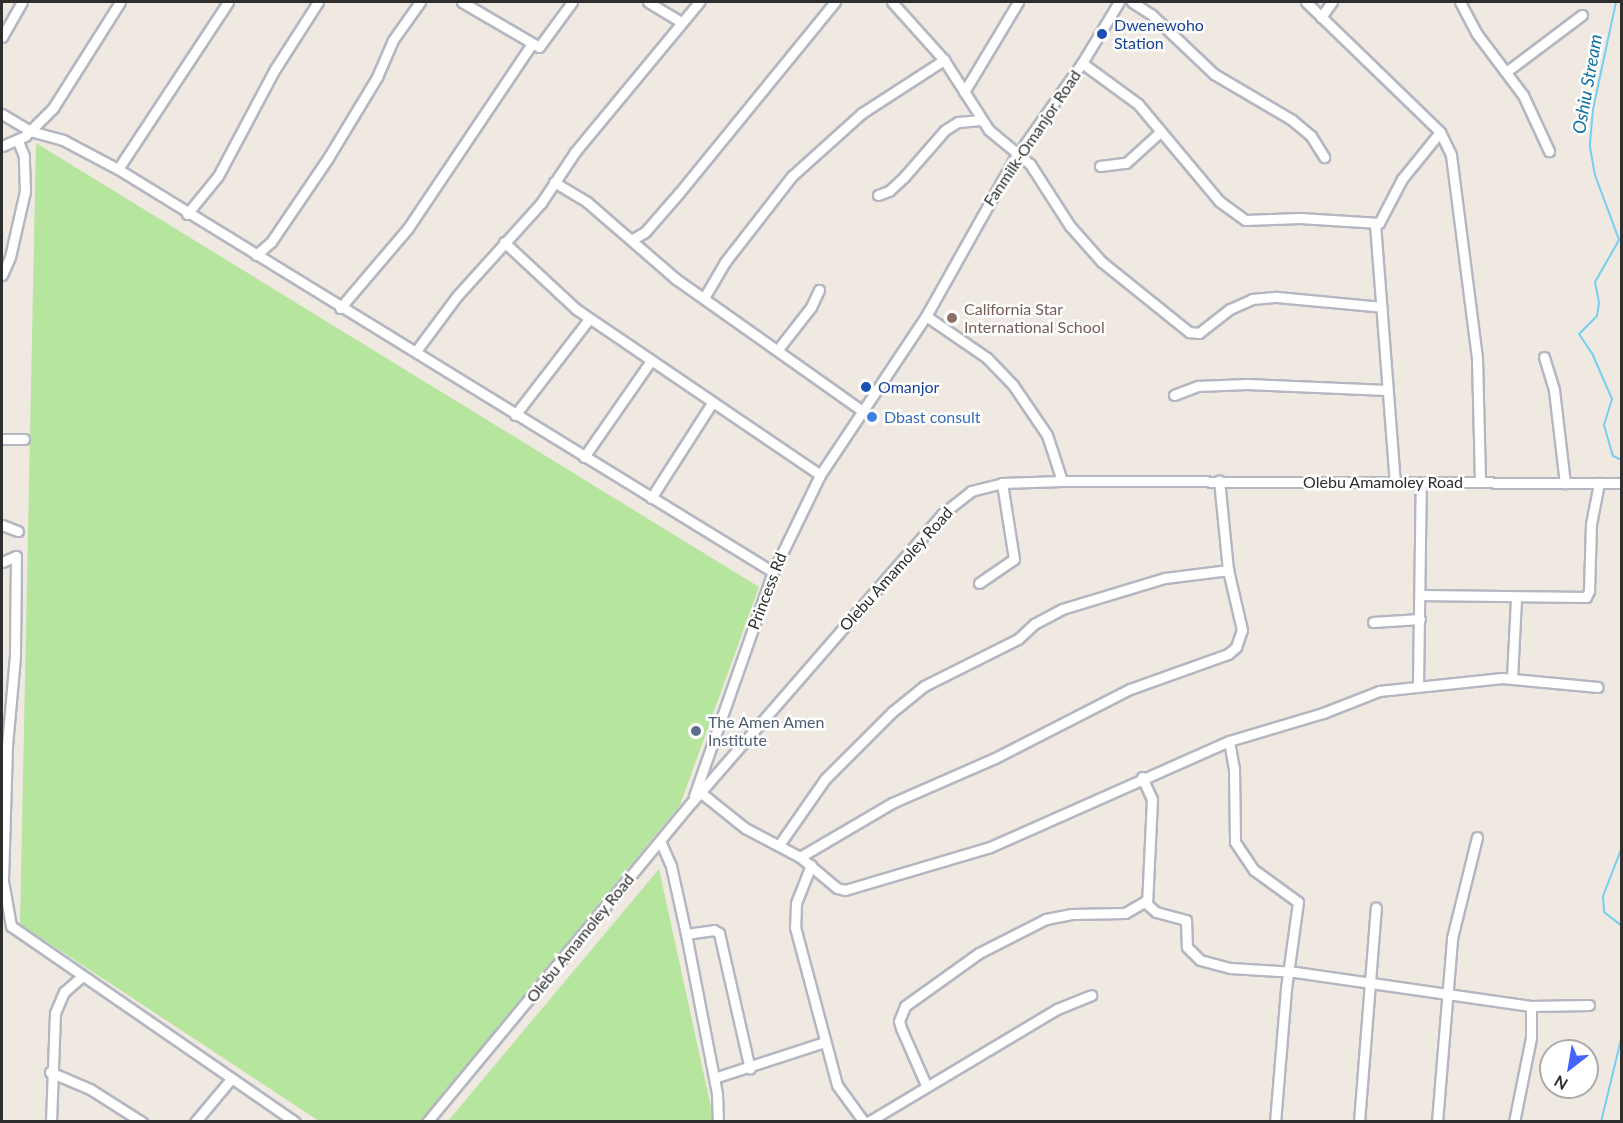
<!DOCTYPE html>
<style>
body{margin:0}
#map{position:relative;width:1623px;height:1123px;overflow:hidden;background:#efe9e1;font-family:Lato,sans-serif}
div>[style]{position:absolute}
.green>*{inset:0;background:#b6e59e}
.stream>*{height:2px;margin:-1px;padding:0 1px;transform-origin:1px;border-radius:1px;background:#75cff0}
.roads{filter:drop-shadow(2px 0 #b4b7c1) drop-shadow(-2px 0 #b4b7c1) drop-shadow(0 2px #b4b7c1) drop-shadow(0 -2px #b4b7c1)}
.minor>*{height:9px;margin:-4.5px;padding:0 4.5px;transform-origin:4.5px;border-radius:4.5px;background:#fff}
.dots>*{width:16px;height:16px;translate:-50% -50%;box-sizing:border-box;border:3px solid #fff;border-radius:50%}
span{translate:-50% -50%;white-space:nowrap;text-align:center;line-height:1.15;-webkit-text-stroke:5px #fff;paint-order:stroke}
.transit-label{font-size:16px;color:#164399}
.left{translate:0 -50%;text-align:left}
.street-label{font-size:16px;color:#2e2e2e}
.education-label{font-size:16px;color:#785e54}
.shop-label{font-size:16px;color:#366cbe}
.service-label{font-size:16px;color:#4e5e75}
.water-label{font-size:18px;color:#0d6fa3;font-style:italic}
.frame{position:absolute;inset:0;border:3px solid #2e2e2e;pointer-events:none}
.north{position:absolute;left:1539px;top:1039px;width:60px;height:60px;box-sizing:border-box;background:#fff;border:2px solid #ababab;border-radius:50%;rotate:211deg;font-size:16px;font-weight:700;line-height:24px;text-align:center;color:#2e2e2e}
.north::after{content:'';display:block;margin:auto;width:21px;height:27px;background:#4264fb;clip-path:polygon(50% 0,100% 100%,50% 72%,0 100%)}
</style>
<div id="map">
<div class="green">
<div style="clip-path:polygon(36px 143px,759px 587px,680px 805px,421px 1121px,319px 1121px,20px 924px)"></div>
<div style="clip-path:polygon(659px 869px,714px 1121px,448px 1121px)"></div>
</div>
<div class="stream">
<div style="left:1616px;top:2px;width:109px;rotate:102.1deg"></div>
<div style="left:1593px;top:109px;width:38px;rotate:95deg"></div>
<div style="left:1590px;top:147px;width:28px;rotate:80deg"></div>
<div style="left:1595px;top:175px;width:69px;rotate:69.7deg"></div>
<div style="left:1619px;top:240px;width:48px;rotate:119.7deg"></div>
<div style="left:1595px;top:282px;width:21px;rotate:79deg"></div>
<div style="left:1599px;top:303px;width:13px;rotate:99deg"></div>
<div style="left:1597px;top:316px;width:25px;rotate:135deg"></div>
<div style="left:1579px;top:334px;width:23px;rotate:56deg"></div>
<div style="left:1592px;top:353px;width:50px;rotate:66.5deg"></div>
<div style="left:1612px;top:399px;width:27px;rotate:107deg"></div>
<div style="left:1604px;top:425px;width:32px;rotate:74deg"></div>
<div style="left:1613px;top:456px;width:10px;rotate:24deg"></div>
<div style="left:1622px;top:847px;width:53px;rotate:111.2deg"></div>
<div style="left:1603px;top:896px;width:16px;rotate:86deg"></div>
<div style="left:1604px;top:912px;width:23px;rotate:38deg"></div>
<div style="left:1622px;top:1003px;width:14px;rotate:90deg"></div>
<div style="left:1601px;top:1122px;width:89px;rotate:-76.4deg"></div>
</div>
<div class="roads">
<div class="minor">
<div style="left:462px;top:2px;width:89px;rotate:30.3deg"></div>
<div style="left:539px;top:47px;width:56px;rotate:-53.7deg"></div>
<div style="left:648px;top:2px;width:39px;rotate:31deg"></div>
<div style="left:892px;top:2px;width:78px;rotate:48.1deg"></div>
<div style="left:944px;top:60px;width:83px;rotate:57.3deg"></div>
<div style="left:989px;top:130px;width:53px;rotate:39.7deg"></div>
<div style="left:1030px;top:164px;width:74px;rotate:57.2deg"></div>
<div style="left:1070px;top:226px;width:48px;rotate:48.4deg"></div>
<div style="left:1102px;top:262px;width:112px;rotate:38.8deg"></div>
<div style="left:1189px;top:332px;width:10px;rotate:6deg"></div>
<div style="left:1199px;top:333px;width:39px;rotate:-38deg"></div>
<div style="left:1230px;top:309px;width:24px;rotate:-24deg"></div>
<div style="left:1252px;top:299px;width:25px;rotate:-5deg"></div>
<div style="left:1277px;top:297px;width:105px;rotate:5.4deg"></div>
<div style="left:1132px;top:2px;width:24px;rotate:33deg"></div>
<div style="left:1152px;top:15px;width:86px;rotate:43.6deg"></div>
<div style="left:1214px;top:74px;width:91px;rotate:30.5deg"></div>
<div style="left:1292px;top:120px;width:25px;rotate:40deg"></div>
<div style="left:1311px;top:136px;width:25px;rotate:58deg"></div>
<div style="left:1306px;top:2px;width:187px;rotate:44.1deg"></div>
<div style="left:1440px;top:132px;width:25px;rotate:64deg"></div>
<div style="left:1451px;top:155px;width:205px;rotate:82.7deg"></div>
<div style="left:1477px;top:358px;width:124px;rotate:88.6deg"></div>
<div style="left:1460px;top:2px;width:36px;rotate:62deg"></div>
<div style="left:1477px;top:34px;width:76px;rotate:53deg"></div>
<div style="left:1523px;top:95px;width:62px;rotate:65.1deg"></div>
<div style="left:1321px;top:17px;width:19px;rotate:-54deg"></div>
<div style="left:2px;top:37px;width:40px;rotate:-60.3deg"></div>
<div style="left:1082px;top:63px;width:69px;rotate:36.2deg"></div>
<div style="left:1138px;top:104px;width:126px;rotate:50.1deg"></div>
<div style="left:1219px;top:201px;width:32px;rotate:36deg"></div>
<div style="left:1245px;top:220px;width:55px;rotate:-2.1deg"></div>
<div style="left:1300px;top:218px;width:79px;rotate:3.6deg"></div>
<div style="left:1379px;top:223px;width:50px;rotate:-62.4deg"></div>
<div style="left:1402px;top:179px;width:60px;rotate:-51deg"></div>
<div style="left:1506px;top:72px;width:95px;rotate:-36.9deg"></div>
<div style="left:964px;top:92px;width:105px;rotate:-59deg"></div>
<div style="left:2px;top:114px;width:33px;rotate:31deg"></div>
<div style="left:30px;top:131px;width:34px;rotate:15deg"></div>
<div style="left:63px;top:140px;width:62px;rotate:27.8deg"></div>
<div style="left:118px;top:169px;width:769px;rotate:31.6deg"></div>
<div style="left:2px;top:146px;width:25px;rotate:-23deg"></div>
<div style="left:25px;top:136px;width:40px;rotate:-45deg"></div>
<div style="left:53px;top:108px;width:125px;rotate:-57.7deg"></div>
<div style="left:1100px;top:166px;width:26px;rotate:-7deg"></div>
<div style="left:1126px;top:163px;width:45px;rotate:-42.3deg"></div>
<div style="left:118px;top:169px;width:200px;rotate:-56.6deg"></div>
<div style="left:554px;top:182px;width:39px;rotate:31deg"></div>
<div style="left:587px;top:202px;width:118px;rotate:40.9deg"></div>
<div style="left:676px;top:279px;width:230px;rotate:35.3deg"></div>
<div style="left:878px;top:195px;width:12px;rotate:-20deg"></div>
<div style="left:889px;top:191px;width:21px;rotate:-43deg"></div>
<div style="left:904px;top:177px;width:62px;rotate:-48.9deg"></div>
<div style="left:945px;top:130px;width:15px;rotate:-32deg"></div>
<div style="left:958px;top:122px;width:23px;rotate:-5deg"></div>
<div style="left:187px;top:214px;width:49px;rotate:-50.8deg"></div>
<div style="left:218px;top:176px;width:121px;rotate:-62deg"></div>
<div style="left:275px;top:69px;width:80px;rotate:-57.3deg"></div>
<div style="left:1375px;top:224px;width:258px;rotate:85.6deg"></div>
<div style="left:633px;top:239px;width:14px;rotate:-30deg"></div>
<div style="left:645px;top:232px;width:52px;rotate:-48.9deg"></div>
<div style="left:679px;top:193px;width:247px;rotate:-50.8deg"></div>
<div style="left:504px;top:242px;width:98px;rotate:42.9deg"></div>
<div style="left:576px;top:309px;width:295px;rotate:34.2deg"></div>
<div style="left:256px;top:255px;width:20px;rotate:-41deg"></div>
<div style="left:271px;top:242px;width:102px;rotate:-55.8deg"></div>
<div style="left:328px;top:158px;width:95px;rotate:-58.8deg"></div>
<div style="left:377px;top:77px;width:40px;rotate:-66.6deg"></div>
<div style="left:393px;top:40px;width:47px;rotate:-54.6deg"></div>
<div style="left:2px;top:275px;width:20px;rotate:-66deg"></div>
<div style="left:10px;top:257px;width:68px;rotate:-77.2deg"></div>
<div style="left:25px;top:191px;width:35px;rotate:-92deg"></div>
<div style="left:24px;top:156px;width:16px;rotate:-112deg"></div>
<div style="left:704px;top:298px;width:42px;rotate:-59.7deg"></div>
<div style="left:725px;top:262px;width:109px;rotate:-52.1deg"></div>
<div style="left:792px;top:176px;width:94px;rotate:-42deg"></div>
<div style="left:862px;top:113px;width:98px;rotate:-32.9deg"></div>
<div style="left:340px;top:308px;width:105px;rotate:-49.6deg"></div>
<div style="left:408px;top:228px;width:220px;rotate:-56.1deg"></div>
<div style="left:926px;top:316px;width:74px;rotate:34.5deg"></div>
<div style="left:987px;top:358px;width:37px;rotate:46deg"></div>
<div style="left:1013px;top:385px;width:60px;rotate:55.8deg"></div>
<div style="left:1047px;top:435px;width:48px;rotate:71.9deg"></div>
<div style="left:779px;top:348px;width:52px;rotate:-52deg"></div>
<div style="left:811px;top:307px;width:19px;rotate:-65deg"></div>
<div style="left:416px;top:351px;width:69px;rotate:-53.3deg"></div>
<div style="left:457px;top:296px;width:125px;rotate:-47.9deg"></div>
<div style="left:541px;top:203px;width:61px;rotate:-56.3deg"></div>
<div style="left:575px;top:152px;width:195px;rotate:-50.4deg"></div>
<div style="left:1544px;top:357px;width:34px;rotate:73deg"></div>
<div style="left:1554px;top:390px;width:94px;rotate:83.3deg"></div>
<div style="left:1174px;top:395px;width:26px;rotate:-21deg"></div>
<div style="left:1198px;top:386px;width:49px;rotate:-2.3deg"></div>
<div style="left:1247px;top:384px;width:140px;rotate:2.5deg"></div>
<div style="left:515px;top:415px;width:121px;rotate:-52.4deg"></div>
<div style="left:2px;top:439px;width:22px"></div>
<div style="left:584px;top:457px;width:116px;rotate:-55.2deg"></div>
<div style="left:651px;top:498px;width:113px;rotate:-57.3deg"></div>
<div style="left:2px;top:525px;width:17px;rotate:21deg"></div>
<div style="left:2px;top:562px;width:15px;rotate:-23deg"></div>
<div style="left:16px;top:556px;width:100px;rotate:90.6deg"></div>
<div style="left:15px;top:656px;width:89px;rotate:95.1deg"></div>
<div style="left:7px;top:745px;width:136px;rotate:91.7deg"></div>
<div style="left:3px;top:881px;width:46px;rotate:79.9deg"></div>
<div style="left:11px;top:926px;width:345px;rotate:34.6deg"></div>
<div style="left:979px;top:583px;width:42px;rotate:-34.4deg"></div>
<div style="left:1014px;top:559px;width:77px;rotate:-99deg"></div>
<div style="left:1420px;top:595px;width:166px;rotate:0.7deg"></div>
<div style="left:1586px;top:597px;width:7px;rotate:-63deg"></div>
<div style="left:1589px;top:591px;width:67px;rotate:-88.3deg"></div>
<div style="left:1591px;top:524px;width:42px;rotate:-79deg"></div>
<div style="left:1373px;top:622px;width:47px;rotate:-3.7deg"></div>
<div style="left:1512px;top:678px;width:80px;rotate:-87.1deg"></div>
<div style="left:1418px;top:685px;width:203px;rotate:-89.2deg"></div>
<div style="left:1229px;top:741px;width:27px;rotate:80deg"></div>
<div style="left:1234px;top:768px;width:74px;rotate:89.2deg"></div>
<div style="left:1235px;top:842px;width:34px;rotate:56deg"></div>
<div style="left:1254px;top:870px;width:54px;rotate:36deg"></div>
<div style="left:1298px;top:902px;width:88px;rotate:97.9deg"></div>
<div style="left:1286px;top:989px;width:133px;rotate:94.7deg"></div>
<div style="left:1142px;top:777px;width:24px;rotate:66deg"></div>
<div style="left:1152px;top:799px;width:105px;rotate:92.7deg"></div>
<div style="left:1147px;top:904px;width:12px;rotate:42deg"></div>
<div style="left:1156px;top:912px;width:31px;rotate:15deg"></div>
<div style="left:1186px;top:920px;width:27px;rotate:88deg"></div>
<div style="left:1187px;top:947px;width:18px;rotate:45deg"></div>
<div style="left:1200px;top:960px;width:31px;rotate:15deg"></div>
<div style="left:1230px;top:968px;width:65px;rotate:3.5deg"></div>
<div style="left:1295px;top:972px;width:238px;rotate:8.2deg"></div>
<div style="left:1531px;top:1006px;width:58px;rotate:-1deg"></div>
<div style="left:700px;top:792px;width:58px;rotate:38.7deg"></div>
<div style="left:745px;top:828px;width:62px;rotate:27.8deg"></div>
<div style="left:800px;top:857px;width:48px;rotate:40deg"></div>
<div style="left:837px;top:888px;width:8px;rotate:14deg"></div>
<div style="left:845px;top:890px;width:151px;rotate:-16.5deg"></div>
<div style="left:990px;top:847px;width:261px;rotate:-23.9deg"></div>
<div style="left:1229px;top:741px;width:98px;rotate:-16.6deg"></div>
<div style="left:1323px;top:713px;width:60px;rotate:-21.4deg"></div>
<div style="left:1379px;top:691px;width:124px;rotate:-6deg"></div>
<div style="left:1502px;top:678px;width:96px;rotate:5.4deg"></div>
<div style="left:694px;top:796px;width:238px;rotate:-70.6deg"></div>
<div style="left:773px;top:572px;width:108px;rotate:-64.1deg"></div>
<div style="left:820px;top:475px;width:191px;rotate:-56.3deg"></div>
<div style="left:926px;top:316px;width:178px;rotate:-60.7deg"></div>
<div style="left:1013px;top:161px;width:120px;rotate:-54.9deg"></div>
<div style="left:1082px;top:63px;width:71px;rotate:-58.8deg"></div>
<div style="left:660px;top:841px;width:27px;rotate:66deg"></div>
<div style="left:671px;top:866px;width:70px;rotate:77.6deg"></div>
<div style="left:686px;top:934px;width:163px;rotate:79deg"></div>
<div style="left:717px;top:1094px;width:28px;rotate:88deg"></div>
<div style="left:779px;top:845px;width:80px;rotate:-55.1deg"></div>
<div style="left:825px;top:779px;width:95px;rotate:-45deg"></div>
<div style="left:892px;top:712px;width:41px;rotate:-39.1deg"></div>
<div style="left:924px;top:686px;width:105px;rotate:-26.6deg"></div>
<div style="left:1018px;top:639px;width:22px;rotate:-43deg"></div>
<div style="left:1034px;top:624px;width:32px;rotate:-28deg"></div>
<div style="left:1062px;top:609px;width:108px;rotate:-16.8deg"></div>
<div style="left:1165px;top:578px;width:64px;rotate:-7.2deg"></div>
<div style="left:800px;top:857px;width:107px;rotate:-30.4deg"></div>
<div style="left:892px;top:803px;width:112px;rotate:-23.6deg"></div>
<div style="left:995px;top:758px;width:152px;rotate:-27.1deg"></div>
<div style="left:1130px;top:689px;width:104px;rotate:-19.7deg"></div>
<div style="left:1228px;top:654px;width:11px;rotate:-41deg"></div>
<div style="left:1236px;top:647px;width:18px;rotate:-71deg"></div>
<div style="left:1242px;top:630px;width:62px;rotate:-103.1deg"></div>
<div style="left:1228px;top:570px;width:90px;rotate:-95.7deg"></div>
<div style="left:811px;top:865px;width:41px;rotate:111.5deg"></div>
<div style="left:796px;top:903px;width:24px;rotate:92deg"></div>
<div style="left:795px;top:927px;width:163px;rotate:75.1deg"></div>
<div style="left:837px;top:1085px;width:46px;rotate:53.9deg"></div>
<div style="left:686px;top:934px;width:28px;rotate:-8deg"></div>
<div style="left:714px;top:930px;width:6px;rotate:31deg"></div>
<div style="left:719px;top:933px;width:139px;rotate:77.2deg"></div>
<div style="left:50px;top:1072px;width:43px;rotate:23deg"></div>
<div style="left:90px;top:1089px;width:62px;rotate:32.4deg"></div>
<div style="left:714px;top:1078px;width:117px;rotate:-18deg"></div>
<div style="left:926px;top:1085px;width:62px;rotate:-113.7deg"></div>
<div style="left:901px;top:1028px;width:7px;rotate:-106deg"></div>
<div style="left:899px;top:1021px;width:16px;rotate:-68deg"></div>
<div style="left:905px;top:1006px;width:91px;rotate:-35.6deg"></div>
<div style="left:979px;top:953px;width:75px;rotate:-26.9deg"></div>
<div style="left:1046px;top:919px;width:26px;rotate:-11deg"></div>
<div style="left:1072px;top:914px;width:53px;rotate:-1.1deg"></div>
<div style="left:1125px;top:913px;width:24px;rotate:-30deg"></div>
<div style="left:51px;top:1122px;width:109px;rotate:-87.9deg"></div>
<div style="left:55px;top:1013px;width:23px;rotate:-67deg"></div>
<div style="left:64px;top:992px;width:23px;rotate:-41deg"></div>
<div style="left:195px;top:1122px;width:56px;rotate:-50.1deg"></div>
<div style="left:427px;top:1122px;width:415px;rotate:-50.4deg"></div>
<div style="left:692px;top:802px;width:381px;rotate:-49deg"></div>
<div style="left:942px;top:514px;width:37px;rotate:-38deg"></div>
<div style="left:971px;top:491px;width:32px;rotate:-14deg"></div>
<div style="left:1002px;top:483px;width:60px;rotate:-1.9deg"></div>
<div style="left:1062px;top:481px;width:560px;rotate:0.2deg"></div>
<div style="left:868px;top:1122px;width:220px;rotate:-30.9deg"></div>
<div style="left:1057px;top:1009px;width:37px;rotate:-22deg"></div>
<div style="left:1359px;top:1122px;width:215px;rotate:-85.5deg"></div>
<div style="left:1437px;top:1122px;width:185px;rotate:-85.3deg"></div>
<div style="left:1452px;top:938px;width:104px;rotate:-76.1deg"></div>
<div style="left:1514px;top:1122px;width:86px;rotate:-78.6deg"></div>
<div style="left:1531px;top:1038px;width:32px;rotate:-90deg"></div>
</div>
</div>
<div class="dots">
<div style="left:1102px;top:34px;background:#1a4fb4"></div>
<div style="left:952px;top:318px;background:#8d6e63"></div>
<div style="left:866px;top:387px;background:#1a4fb4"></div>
<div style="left:872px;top:417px;background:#3f7fe0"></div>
<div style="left:696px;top:731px;background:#5c6f8a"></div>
</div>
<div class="transit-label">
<span class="left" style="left:1114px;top:34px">Dwenewoho<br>Station</span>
<span class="left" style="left:878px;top:387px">Omanjor</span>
</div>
<div class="street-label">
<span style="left:1032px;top:138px;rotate:-56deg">Fanmilk-Omanjor Road</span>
<span style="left:1383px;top:482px">Olebu Amamoley Road</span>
<span style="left:896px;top:569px;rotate:-48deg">Olebu Amamoley Road</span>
<span style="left:767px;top:591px;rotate:-69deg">Princess Rd</span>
<span style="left:580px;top:938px;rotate:-51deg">Olebu Amamoley Road</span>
</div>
<div class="education-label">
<span class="left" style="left:964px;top:318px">California Star<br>International School</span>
</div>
<div class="shop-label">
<span class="left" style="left:884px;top:417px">Dbast consult</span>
</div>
<div class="service-label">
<span class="left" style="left:708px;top:731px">The Amen Amen<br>Institute</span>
</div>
<div class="water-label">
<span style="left:1587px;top:84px;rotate:-80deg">Oshiu Stream</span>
</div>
<div class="frame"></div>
<div class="north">N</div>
</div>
